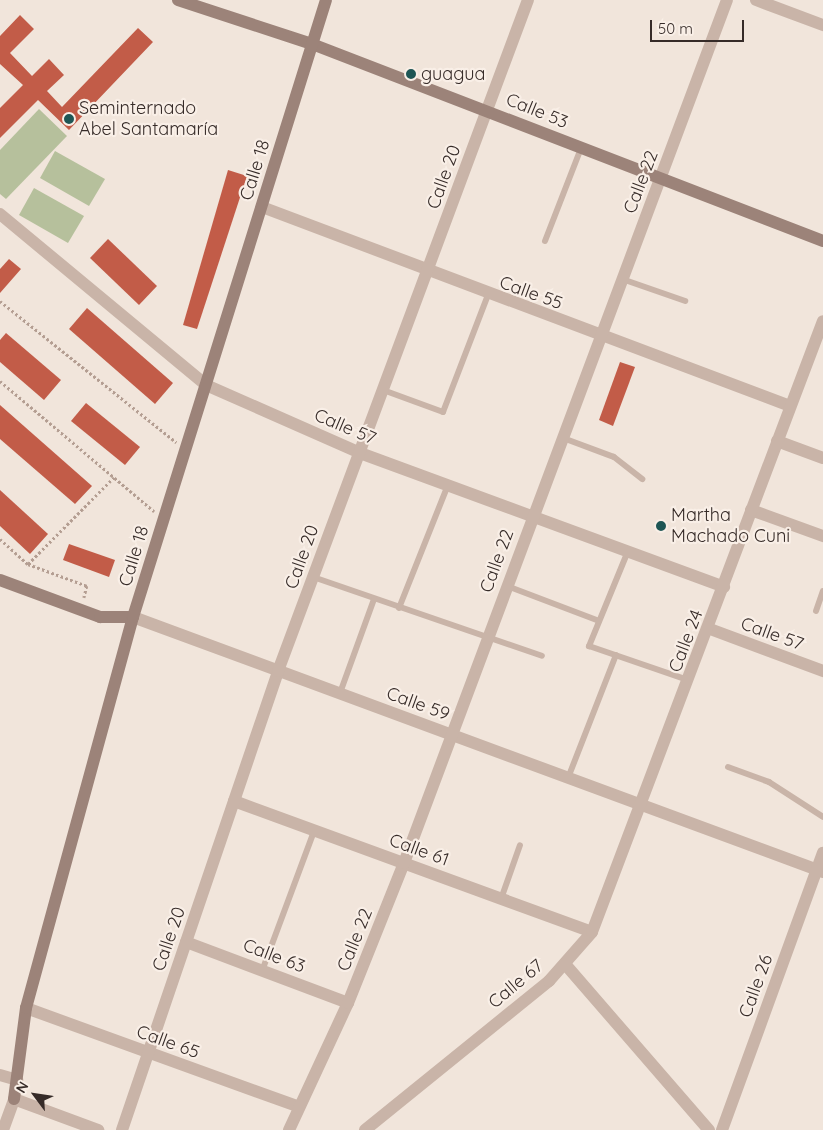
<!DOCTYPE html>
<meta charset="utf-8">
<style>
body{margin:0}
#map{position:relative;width:823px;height:1130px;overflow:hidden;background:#f1e5db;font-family:Quicksand,sans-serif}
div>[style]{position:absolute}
.green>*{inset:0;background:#b6c09c}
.building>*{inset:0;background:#c25c48}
.path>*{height:2.5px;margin-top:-1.25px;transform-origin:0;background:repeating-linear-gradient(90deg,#b49e92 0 2.5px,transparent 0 5px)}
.lane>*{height:6px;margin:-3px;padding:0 3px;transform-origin:3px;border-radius:3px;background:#c9b4a8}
.street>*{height:12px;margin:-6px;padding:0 6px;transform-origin:6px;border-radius:6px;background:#c9b4a8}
.secondary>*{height:12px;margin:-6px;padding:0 6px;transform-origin:6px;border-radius:6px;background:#9c8379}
.dots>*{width:14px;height:14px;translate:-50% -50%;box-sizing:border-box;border:2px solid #f9efe7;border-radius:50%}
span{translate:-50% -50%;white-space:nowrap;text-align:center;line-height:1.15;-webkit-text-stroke:4.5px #f9efe7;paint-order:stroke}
.poi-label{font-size:18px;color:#362b28}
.left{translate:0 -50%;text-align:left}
.street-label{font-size:18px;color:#362b28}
.north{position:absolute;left:10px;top:1070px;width:50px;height:50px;-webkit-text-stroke:4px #f9efe7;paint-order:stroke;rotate:301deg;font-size:14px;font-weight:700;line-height:20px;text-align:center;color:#362b28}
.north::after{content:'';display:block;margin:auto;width:18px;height:22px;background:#362b28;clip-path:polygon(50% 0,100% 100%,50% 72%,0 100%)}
.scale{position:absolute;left:650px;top:20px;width:94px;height:22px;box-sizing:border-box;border:2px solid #362b28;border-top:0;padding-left:6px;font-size:15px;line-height:18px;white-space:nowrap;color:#362b28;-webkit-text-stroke:4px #f9efe7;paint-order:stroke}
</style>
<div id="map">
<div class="green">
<div style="clip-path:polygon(39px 109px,67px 136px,6px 199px,0 194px,0 150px)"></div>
<div style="clip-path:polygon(55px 151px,105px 179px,89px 206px,40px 178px)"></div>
<div style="clip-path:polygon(34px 188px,84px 216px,68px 243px,19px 215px)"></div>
</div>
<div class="building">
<div style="clip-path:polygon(20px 15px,34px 29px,10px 53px,32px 76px,49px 59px,64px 75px,47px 91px,62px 107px,138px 28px,153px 42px,69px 130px,38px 100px,0 138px,0 108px,23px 85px,0 64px,0 36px)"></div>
<div style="clip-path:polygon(228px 170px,247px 176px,197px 329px,183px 325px)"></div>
<div style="clip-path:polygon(108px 239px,157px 286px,139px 305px,90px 258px)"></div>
<div style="clip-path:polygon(9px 259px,21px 269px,0 293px,0 269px)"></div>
<div style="clip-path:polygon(87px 308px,173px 383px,155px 404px,69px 329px)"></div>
<div style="clip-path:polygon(6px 333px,61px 380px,44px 400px,0 362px,0 340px)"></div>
<div style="clip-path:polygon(620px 362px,635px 367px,613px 426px,599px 420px)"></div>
<div style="clip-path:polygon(86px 403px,140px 447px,125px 465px,71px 421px)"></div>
<div style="clip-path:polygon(0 405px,92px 486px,75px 504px,0 439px)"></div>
<div style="clip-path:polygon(0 490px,48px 534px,30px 554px,0 526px)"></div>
<div style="clip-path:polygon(69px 544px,115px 560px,109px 577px,63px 560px)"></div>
</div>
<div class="path">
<div style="left:0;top:301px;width:226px;rotate:38.7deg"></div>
<div style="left:0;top:381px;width:202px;rotate:40.2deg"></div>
<div style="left:0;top:539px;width:38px;rotate:42deg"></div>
<div style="left:28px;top:564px;width:63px;rotate:20.4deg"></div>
<div style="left:87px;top:586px;width:12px;rotate:104deg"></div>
<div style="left:28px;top:564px;width:122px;rotate:-45.3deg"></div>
</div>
<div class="lane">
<div style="left:545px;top:241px;width:100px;rotate:-68.8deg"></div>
<div style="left:622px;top:279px;width:67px;rotate:19.2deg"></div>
<div style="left:383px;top:390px;width:64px;rotate:20.1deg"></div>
<div style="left:443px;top:412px;width:125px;rotate:-69deg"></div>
<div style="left:563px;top:438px;width:54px;rotate:20.4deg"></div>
<div style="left:614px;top:457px;width:36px;rotate:38deg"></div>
<div style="left:628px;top:551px;width:103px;rotate:112.3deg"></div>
<div style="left:589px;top:646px;width:105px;rotate:19deg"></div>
<div style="left:313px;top:577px;width:242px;rotate:19deg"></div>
<div style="left:507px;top:586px;width:98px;rotate:20.8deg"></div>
<div style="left:399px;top:608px;width:132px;rotate:-68.3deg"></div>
<div style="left:816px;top:611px;width:21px;rotate:-71deg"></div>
<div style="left:340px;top:693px;width:100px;rotate:-70.1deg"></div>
<div style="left:728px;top:767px;width:44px;rotate:20.1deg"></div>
<div style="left:769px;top:782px;width:64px;rotate:32.9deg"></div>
<div style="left:568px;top:778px;width:132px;rotate:-68.7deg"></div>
<div style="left:501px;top:899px;width:57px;rotate:-70.6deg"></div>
<div style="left:262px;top:971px;width:149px;rotate:-69.6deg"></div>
</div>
<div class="street">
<div style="left:756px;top:0;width:72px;rotate:20.5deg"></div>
<div style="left:262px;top:207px;width:564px;rotate:20.65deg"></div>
<div style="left:0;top:214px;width:268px;rotate:39.7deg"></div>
<div style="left:206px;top:385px;width:168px;rotate:23.8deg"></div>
<div style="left:360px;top:453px;width:388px;rotate:20.2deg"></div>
<div style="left:777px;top:441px;width:49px;rotate:20.3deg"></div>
<div style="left:751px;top:510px;width:77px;rotate:19.9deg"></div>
<div style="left:133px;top:617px;width:736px;rotate:20.28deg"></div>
<div style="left:710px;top:629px;width:121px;rotate:20.4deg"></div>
<div style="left:234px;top:801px;width:381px;rotate:20.1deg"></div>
<div style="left:186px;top:942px;width:173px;rotate:20.6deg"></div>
<div style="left:565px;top:964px;width:220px;rotate:49.1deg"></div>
<div style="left:26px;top:1008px;width:290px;rotate:19.9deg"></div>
<div style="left:0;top:1075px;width:18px;rotate:16deg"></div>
<div style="left:3px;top:1130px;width:33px;rotate:-70deg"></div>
<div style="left:14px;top:1099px;width:90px;rotate:20.3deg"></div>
<div style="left:122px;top:1130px;width:485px;rotate:-71.2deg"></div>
<div style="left:278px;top:671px;width:716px;rotate:-69.57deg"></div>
<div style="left:289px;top:1130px;width:140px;rotate:-65.1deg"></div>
<div style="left:348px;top:1003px;width:151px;rotate:-68.2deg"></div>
<div style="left:404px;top:863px;width:921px;rotate:-69.48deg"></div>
<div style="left:365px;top:1130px;width:237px;rotate:-39deg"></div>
<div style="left:549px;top:981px;width:65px;rotate:-48.7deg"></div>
<div style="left:592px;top:932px;width:653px;rotate:-69.29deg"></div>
<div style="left:722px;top:1130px;width:295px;rotate:-70deg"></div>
</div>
<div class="secondary">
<div style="left:178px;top:0;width:141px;rotate:18.2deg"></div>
<div style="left:312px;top:44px;width:548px;rotate:21.08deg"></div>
<div style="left:0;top:580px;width:107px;rotate:20.3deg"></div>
<div style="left:100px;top:617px;width:33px"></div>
<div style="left:14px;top:1099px;width:92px;rotate:-82.5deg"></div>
<div style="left:26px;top:1008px;width:405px;rotate:-74.7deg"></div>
<div style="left:133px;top:617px;width:646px;rotate:-72.63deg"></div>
</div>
<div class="dots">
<div style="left:411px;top:74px;background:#1e5655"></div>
<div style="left:69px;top:119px;background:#1e5655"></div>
<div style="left:661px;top:526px;background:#1e5655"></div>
</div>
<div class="poi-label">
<span class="left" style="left:421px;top:74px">guagua</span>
<span class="left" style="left:79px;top:119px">Seminternado<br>Abel Santamaría</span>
<span class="left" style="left:671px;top:526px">Martha<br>Machado Cuni</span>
</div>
<div class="street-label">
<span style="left:537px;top:111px;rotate:22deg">Calle 53</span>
<span style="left:255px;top:170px;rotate:-73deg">Calle 18</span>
<span style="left:444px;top:177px;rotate:-70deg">Calle 20</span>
<span style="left:641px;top:182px;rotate:-69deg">Calle 22</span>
<span style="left:531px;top:293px;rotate:20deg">Calle 55</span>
<span style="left:345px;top:427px;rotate:23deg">Calle 57</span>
<span style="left:134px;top:556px;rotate:-73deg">Calle 18</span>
<span style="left:302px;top:557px;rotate:-70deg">Calle 20</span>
<span style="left:497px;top:561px;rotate:-70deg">Calle 22</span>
<span style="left:772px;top:634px;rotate:20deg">Calle 57</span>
<span style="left:686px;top:641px;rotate:-69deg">Calle 24</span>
<span style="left:418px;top:704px;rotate:20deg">Calle 59</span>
<span style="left:419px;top:850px;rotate:20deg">Calle 61</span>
<span style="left:169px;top:939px;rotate:-71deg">Calle 20</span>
<span style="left:355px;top:940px;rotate:-68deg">Calle 22</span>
<span style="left:274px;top:956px;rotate:21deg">Calle 63</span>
<span style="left:516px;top:984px;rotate:-40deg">Calle 67</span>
<span style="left:756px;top:986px;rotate:-70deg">Calle 26</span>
<span style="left:168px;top:1042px;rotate:20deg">Calle 65</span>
</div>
<div class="north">N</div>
<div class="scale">50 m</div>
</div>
